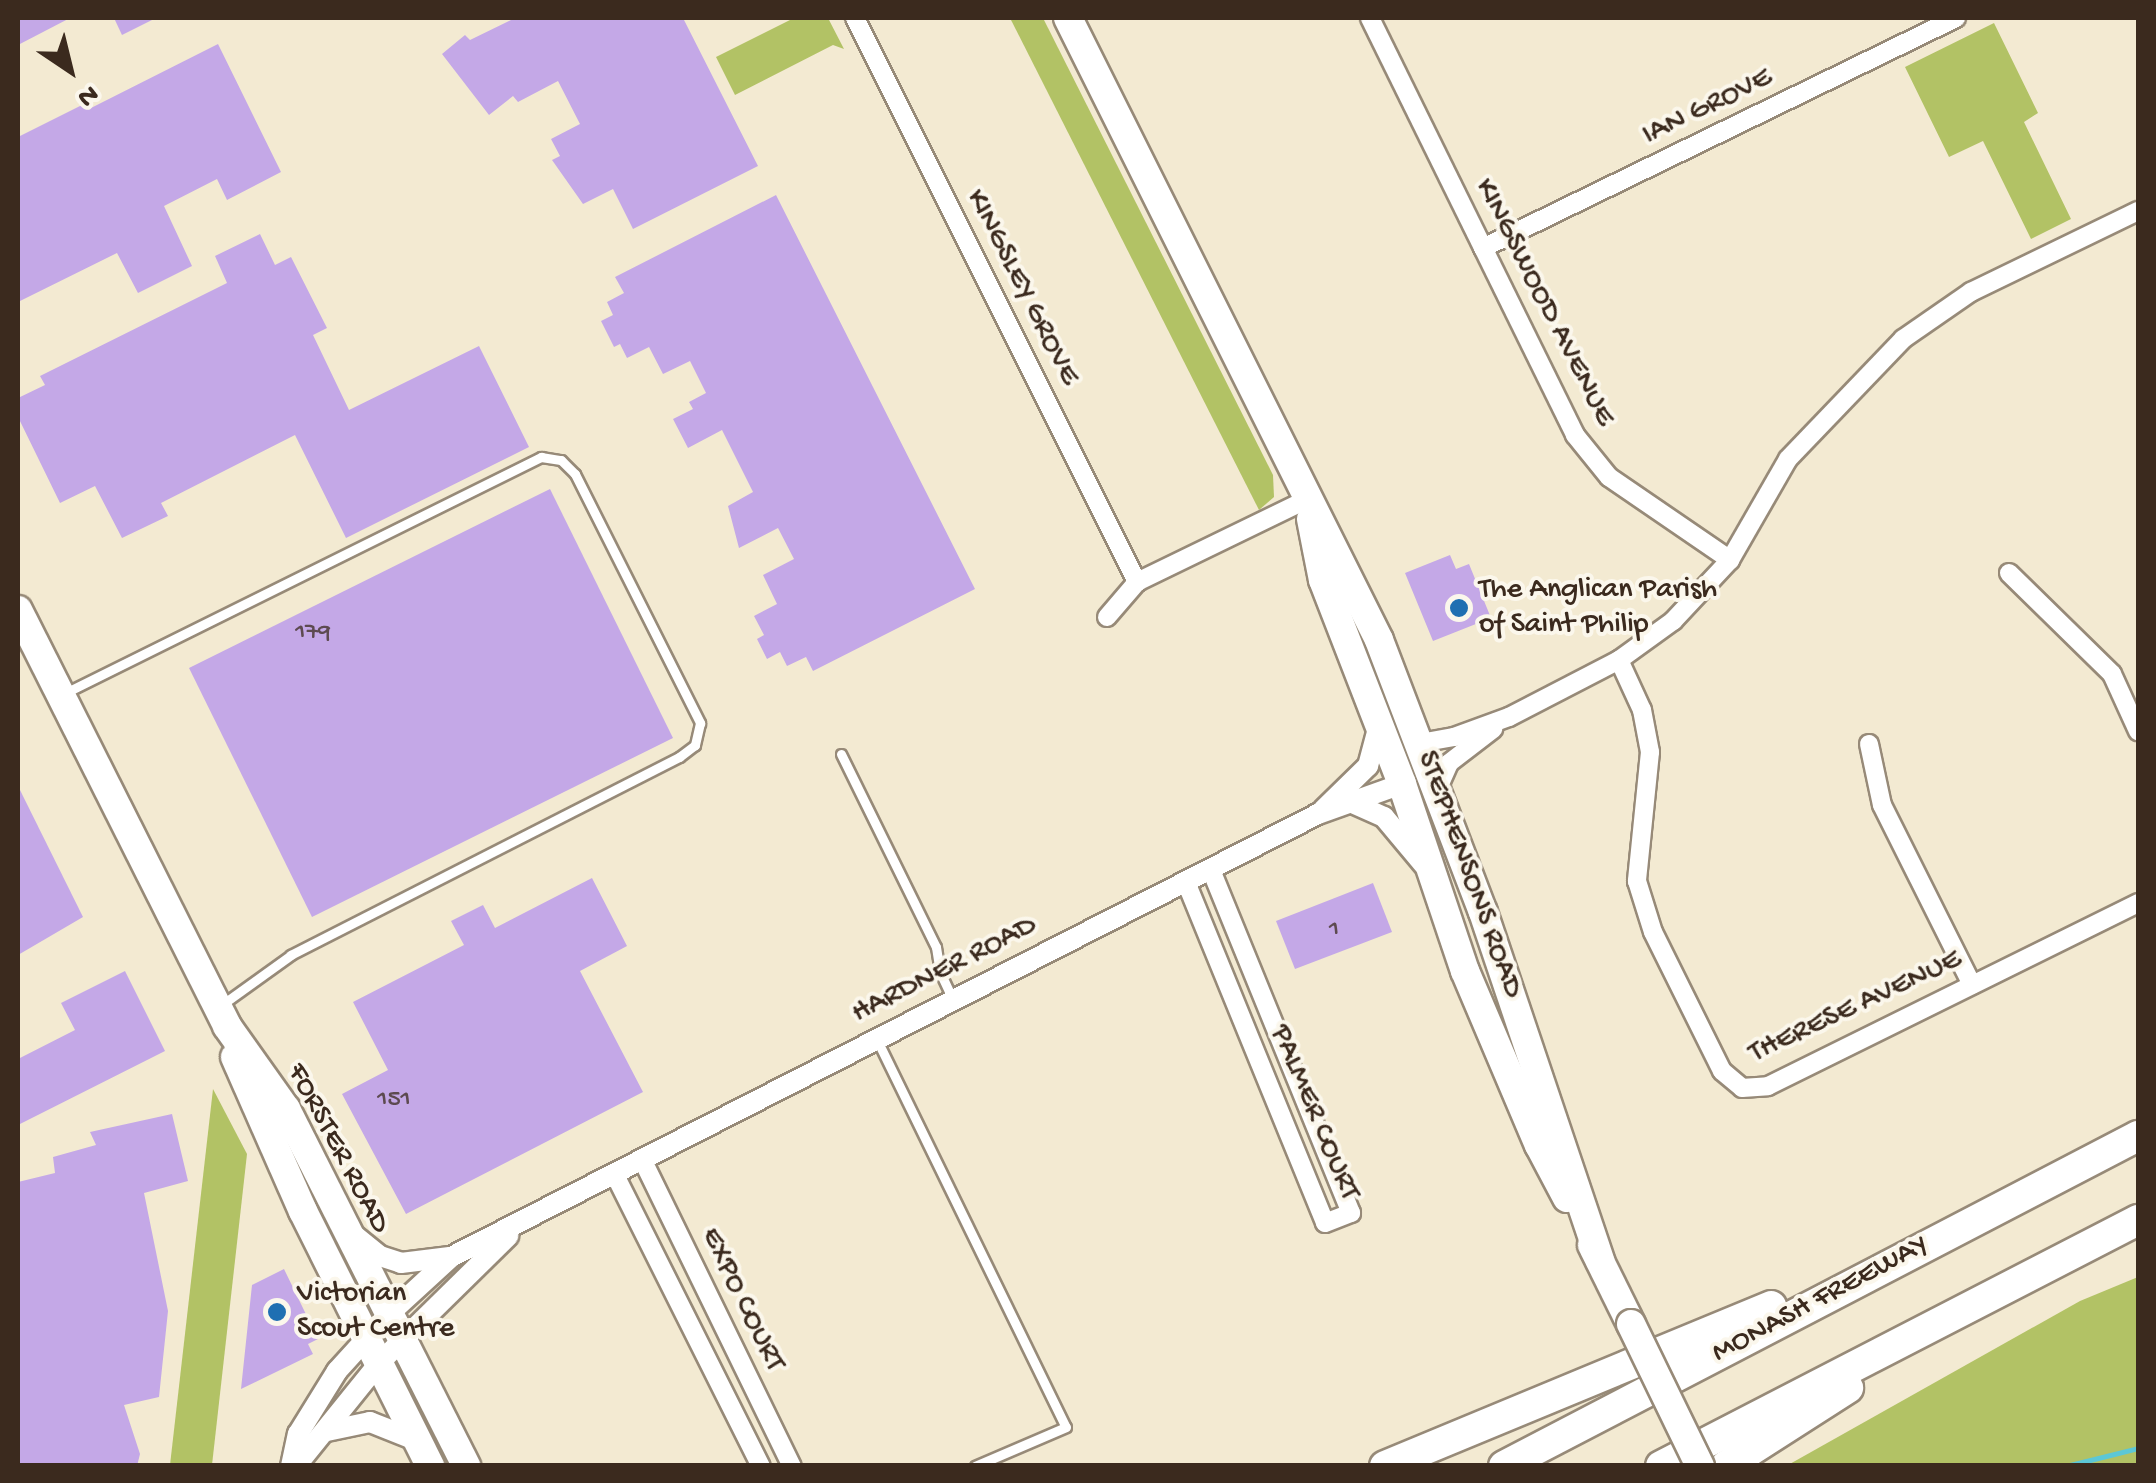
<!DOCTYPE html>
<style>
body{margin:0}
#map{position:relative;width:2156px;height:1483px;overflow:hidden;background:#f3ead2;font-family:"Gochi Hand",sans-serif}
div>[style]{position:absolute}
.green>*{inset:0;background:#b2c265}
.stream>*{height:5px;margin:-2.5px;padding:0 2.5px;transform-origin:2.5px;border-radius:2.5px;background:#5cc7d6}
.building>*{inset:0;background:#c4a8e7}
.roads{filter:drop-shadow(2px 0 #978a78) drop-shadow(-2px 0 #978a78) drop-shadow(0 2px #978a78) drop-shadow(0 -2px #978a78)}
.service>*{height:9px;margin:-4.5px;padding:0 4.5px;transform-origin:4.5px;border-radius:4.5px;background:#fff}
.minor>*{height:18px;margin:-9px;padding:0 9px;transform-origin:9px;border-radius:9px;background:#fff}
.tertiary>*{height:20px;margin:-10px;padding:0 10px;transform-origin:10px;border-radius:10px;background:#fff}
.primary>*{height:28px;margin:-14px;padding:0 14px;transform-origin:14px;border-radius:14px;background:#fff}
.motorway>*{height:30px;margin:-15px;padding:0 15px;transform-origin:15px;border-radius:15px;background:#fff}
.bridges{filter:drop-shadow(2px 0 #978a78) drop-shadow(-2px 0 #978a78) drop-shadow(0 2px #978a78) drop-shadow(0 -2px #978a78)}
.primary-bridge>*{height:28px;margin:-14px;padding:0 14px;transform-origin:14px;border-radius:14px;background:#fff}
.dots>*{width:28px;height:28px;translate:-50% -50%;box-sizing:border-box;border:5px solid #fbf7ec;border-radius:50%}
span{translate:-50% -50%;white-space:nowrap;text-align:center;line-height:1.15;-webkit-text-stroke:8px #fbf7ec;paint-order:stroke}
.number-label{font-size:25px;color:#5d4a50}
.number-label span{-webkit-text-stroke-width:0}
.street-label{font-size:30px;color:#3b2a1e}
.poi-label{font-size:30px;color:#3b2a1e}
.left{translate:0 -50%;text-align:left}
.frame{position:absolute;inset:0;border:20px solid #3b2a1e;pointer-events:none}
.north{position:absolute;left:20px;top:20px;width:100px;height:100px;-webkit-text-stroke:8px #fbf7ec;paint-order:stroke;rotate:145deg;font-size:28px;font-weight:700;line-height:40px;text-align:center;color:#3b2a1e}
.north::after{content:'';display:block;margin:auto;width:35px;height:45px;background:#3b2a1e;clip-path:polygon(50% 0,100% 100%,50% 72%,0 100%)}
</style>
<div id="map">
<div class="green">
<div style="clip-path:polygon(794px 18px,828px 18px,844px 49px,833px 45px,735px 95px,716px 57px)"></div>
<div style="clip-path:polygon(1010px 18px,1043px 18px,1273px 475px,1274px 497px,1259px 510px)"></div>
<div style="clip-path:polygon(1994px 23px,2038px 113px,2024px 122px,2071px 219px,2031px 239px,1983px 141px,1949px 157px,1905px 67px)"></div>
<div style="clip-path:polygon(213px 1089px,247px 1154px,212px 1465px,170px 1465px)"></div>
<div style="clip-path:polygon(2138px 1277px,2138px 1465px,1788px 1465px,2080px 1301px)"></div>
</div>
<div class="stream">
<div style="left:2066px;top:1466px;width:74px;rotate:-14deg"></div>
</div>
<div class="building">
<div style="clip-path:polygon(18px 18px,70px 18px,18px 45px)"></div>
<div style="clip-path:polygon(114px 18px,156px 18px,122px 35px)"></div>
<div style="clip-path:polygon(515px 18px,683px 18px,758px 166px,633px 229px,613px 189px,583px 204px,552px 160px,560px 156px,551px 139px,580px 124px,558px 81px,518px 102px,513px 96px,489px 115px,442px 54px,465px 35px,470px 40px)"></div>
<div style="clip-path:polygon(218px 44px,281px 172px,227px 200px,217px 179px,164px 206px,192px 266px,138px 293px,117px 253px,18px 302px,18px 137px,88px 102px,91px 108px)"></div>
<div style="clip-path:polygon(776px 195px,975px 589px,813px 671px,806px 657px,787px 666px,780px 652px,767px 659px,757px 639px,764px 635px,754px 616px,777px 604px,763px 575px,794px 559px,778px 528px,739px 548px,728px 506px,753px 492px,722px 430px,688px 448px,673px 419px,693px 409px,689px 402px,706px 393px,690px 361px,663px 374px,649px 347px,627px 358px,620px 344px,614px 347px,601px 321px,613px 315px,607px 302px,624px 293px,615px 277px)"></div>
<div style="clip-path:polygon(260px 234px,275px 265px,291px 257px,327px 328px,313px 335px,349px 410px,479px 346px,529px 447px,346px 538px,295px 435px,161px 503px,168px 516px,122px 538px,95px 486px,60px 503px,18px 417px,18px 398px,45px 385px,40px 376px,227px 283px,215px 256px)"></div>
<div style="clip-path:polygon(550px 489px,673px 738px,312px 917px,189px 668px)"></div>
<div style="clip-path:polygon(1450px 555px,1456px 569px,1469px 564px,1491px 618px,1433px 641px,1405px 573px)"></div>
<div style="clip-path:polygon(18px 786px,83px 917px,18px 955px)"></div>
<div style="clip-path:polygon(592px 878px,627px 946px,580px 971px,643px 1092px,406px 1214px,342px 1094px,388px 1070px,353px 1002px,464px 945px,451px 921px,483px 905px,495px 928px)"></div>
<div style="clip-path:polygon(1373px 883px,1392px 932px,1295px 969px,1276px 921px)"></div>
<div style="clip-path:polygon(125px 971px,165px 1051px,18px 1125px,18px 1059px,75px 1030px,61px 1003px)"></div>
<div style="clip-path:polygon(172px 1114px,188px 1181px,144px 1193px,168px 1311px,159px 1397px,124px 1405px,140px 1454px,137px 1466px,18px 1466px,18px 1182px,55px 1173px,53px 1157px,96px 1145px,90px 1132px)"></div>
<div style="clip-path:polygon(284px 1269px,318px 1339px,308px 1344px,313px 1354px,241px 1389px,252px 1285px)"></div>
</div>
<div class="roads">
<div class="service">
<div style="left:63px;top:694px;width:534px;rotate:-26.37deg"></div>
<div style="left:541px;top:457px;width:20px;rotate:9deg"></div>
<div style="left:561px;top:460px;width:20px;rotate:45deg"></div>
<div style="left:575px;top:474px;width:279px;rotate:63.3deg"></div>
<div style="left:700px;top:723px;width:23px;rotate:103deg"></div>
<div style="left:695px;top:745px;width:20px;rotate:143deg"></div>
<div style="left:679px;top:757px;width:436px;rotate:153deg"></div>
<div style="left:291px;top:955px;width:87px;rotate:144.3deg"></div>
<div style="left:841px;top:754px;width:215px;rotate:63.8deg"></div>
<div style="left:936px;top:947px;width:25px;rotate:81deg"></div>
<div style="left:940px;top:972px;width:31px;rotate:65deg"></div>
<div style="left:878px;top:1042px;width:428px;rotate:64deg"></div>
<div style="left:1066px;top:1427px;width:99px;rotate:156.8deg"></div>
</div>
<div class="minor">
<div style="left:855px;top:18px;width:631px;rotate:63.43deg"></div>
<div style="left:1137px;top:582px;width:190px;rotate:-25.9deg"></div>
<div style="left:1370px;top:18px;width:465px;rotate:63.8deg"></div>
<div style="left:1575px;top:435px;width:54px;rotate:51deg"></div>
<div style="left:1609px;top:477px;width:147px;rotate:34.4deg"></div>
<div style="left:1483px;top:248px;width:526px;rotate:-25.93deg"></div>
<div style="left:2009px;top:573px;width:144px;rotate:44.4deg"></div>
<div style="left:2112px;top:674px;width:63px;rotate:65.5deg"></div>
<div style="left:1107px;top:617px;width:46px;rotate:-49.4deg"></div>
<div style="left:1619px;top:660px;width:55px;rotate:65.3deg"></div>
<div style="left:1642px;top:710px;width:43px;rotate:79.2deg"></div>
<div style="left:1650px;top:752px;width:130px;rotate:95.8deg"></div>
<div style="left:1637px;top:881px;width:53px;rotate:72.6deg"></div>
<div style="left:1653px;top:932px;width:155px;rotate:63.6deg"></div>
<div style="left:1722px;top:1071px;width:26px;rotate:40deg"></div>
<div style="left:1742px;top:1088px;width:26px;rotate:-4deg"></div>
<div style="left:1768px;top:1086px;width:413px;rotate:-26.3deg"></div>
<div style="left:1420px;top:743px;width:35px;rotate:-10deg"></div>
<div style="left:1454px;top:737px;width:59px;rotate:-20deg"></div>
<div style="left:1509px;top:717px;width:124px;rotate:-27.4deg"></div>
<div style="left:1619px;top:660px;width:67px;rotate:-35.8deg"></div>
<div style="left:1673px;top:621px;width:83px;rotate:-46.9deg"></div>
<div style="left:1730px;top:560px;width:116px;rotate:-60.1deg"></div>
<div style="left:1788px;top:459px;width:166px;rotate:-46.2deg"></div>
<div style="left:1903px;top:339px;width:83px;rotate:-34.7deg"></div>
<div style="left:1971px;top:292px;width:186px;rotate:-25.9deg"></div>
<div style="left:1869px;top:744px;width:62px;rotate:78deg"></div>
<div style="left:1882px;top:805px;width:201px;rotate:63.4deg"></div>
<div style="left:1438px;top:788px;width:27px;rotate:-66deg"></div>
<div style="left:1449px;top:763px;width:56px;rotate:-37.7deg"></div>
<div style="left:1186px;top:882px;width:368px;rotate:67.8deg"></div>
<div style="left:1325px;top:1223px;width:28px;rotate:-21deg"></div>
<div style="left:1351px;top:1213px;width:370px;rotate:-112.2deg"></div>
<div style="left:642px;top:1159px;width:342px;rotate:64deg"></div>
<div style="left:614px;top:1173px;width:328px;rotate:63.4deg"></div>
</div>
<div class="tertiary">
<div style="left:1355px;top:804px;width:32px;rotate:24deg"></div>
<div style="left:1384px;top:817px;width:62px;rotate:50.2deg"></div>
<div style="left:1323px;top:810px;width:63px;rotate:-44.4deg"></div>
<div style="left:1368px;top:766px;width:42px;rotate:-75deg"></div>
<div style="left:354px;top:1235px;width:33px;rotate:39deg"></div>
<div style="left:380px;top:1256px;width:22px;rotate:18deg"></div>
<div style="left:401px;top:1263px;width:49px;rotate:-7deg"></div>
<div style="left:327px;top:1431px;width:44px;rotate:-11.8deg"></div>
<div style="left:370px;top:1422px;width:52px;rotate:21.6deg"></div>
<div style="left:291px;top:1466px;width:33px;rotate:-78deg"></div>
<div style="left:298px;top:1434px;width:74px;rotate:-58.2deg"></div>
<div style="left:337px;top:1371px;width:76px;rotate:-47.7deg"></div>
<div style="left:388px;top:1315px;width:86px;rotate:-42.6deg"></div>
<div style="left:451px;top:1257px;width:974px;rotate:-27.07deg"></div>
<div style="left:1318px;top:814px;width:89px;rotate:-19.7deg"></div>
<div style="left:296px;top:1466px;width:134px;rotate:-51.1deg"></div>
<div style="left:380px;top:1362px;width:180px;rotate:-44.5deg"></div>
</div>
<div class="primary">
<div style="left:1068px;top:18px;width:695px;rotate:63.43deg"></div>
<div style="left:1379px;top:640px;width:291px;rotate:69.1deg"></div>
<div style="left:1483px;top:912px;width:367px;rotate:71.4deg"></div>
<div style="left:1311px;top:519px;width:62px;rotate:78.9deg"></div>
<div style="left:1323px;top:580px;width:219px;rotate:68.8deg"></div>
<div style="left:1402px;top:784px;width:197px;rotate:71.4deg"></div>
<div style="left:1465px;top:971px;width:189px;rotate:67deg"></div>
<div style="left:1539px;top:1145px;width:60px;rotate:62.2deg"></div>
<div style="left:18px;top:610px;width:466px;rotate:63.3deg"></div>
<div style="left:227px;top:1026px;width:102px;rotate:54.6deg"></div>
<div style="left:286px;top:1109px;width:400px;rotate:63.2deg"></div>
<div style="left:235px;top:1057px;width:168px;rotate:66.2deg"></div>
<div style="left:303px;top:1211px;width:285px;rotate:63.5deg"></div>
<div style="left:1592px;top:1245px;width:88px;rotate:63.7deg"></div>
</div>
<div class="motorway">
<div style="left:1385px;top:1466px;width:418px;rotate:-22.5deg"></div>
<div style="left:1504px;top:1466px;width:715px;rotate:-27.5deg"></div>
<div style="left:1661px;top:1466px;width:537px;rotate:-27.28deg"></div>
<div style="left:1726px;top:1466px;width:145px;rotate:-32.6deg"></div>
</div>
</div>
<div class="bridges">
<div class="primary-bridge">
<div style="left:1631px;top:1324px;width:158px;rotate:64.1deg"></div>
</div>
</div>
<div class="dots">
<div style="left:1459px;top:608px;background:#1f6fb2"></div>
<div style="left:277px;top:1312px;background:#1f6fb2"></div>
</div>
<div class="number-label">
<span style="left:313px;top:634px">179</span>
<span style="left:1334px;top:931px">1</span>
<span style="left:394px;top:1101px">151</span>
</div>
<div class="street-label">
<span style="left:1708px;top:108px;rotate:-26deg">IAN GROVE</span>
<span style="left:1021px;top:288px;rotate:63deg">KINGSLEY GROVE</span>
<span style="left:1543px;top:303px;rotate:63deg">KINGSWOOD AVENUE</span>
<span style="left:1468px;top:875px;rotate:70deg">STEPHENSONS ROAD</span>
<span style="left:945px;top:971px;rotate:-27deg">HARDNER ROAD</span>
<span style="left:1856px;top:1008px;rotate:-25deg">THERESE AVENUE</span>
<span style="left:1313px;top:1113px;rotate:67deg">PALMER COURT</span>
<span style="left:337px;top:1149px;rotate:62deg">FORSTER ROAD</span>
<span style="left:741px;top:1300px;rotate:64deg">EXPO COURT</span>
<span style="left:1821px;top:1300px;rotate:-28deg">MONASH FREEWAY</span>
</div>
<div class="poi-label">
<span class="left" style="left:1479px;top:608px">The Anglican Parish<br>of Saint Philip</span>
<span class="left" style="left:297px;top:1312px">Victorian<br>Scout Centre</span>
</div>
<div class="frame"></div>
<div class="north">N</div>
</div>
